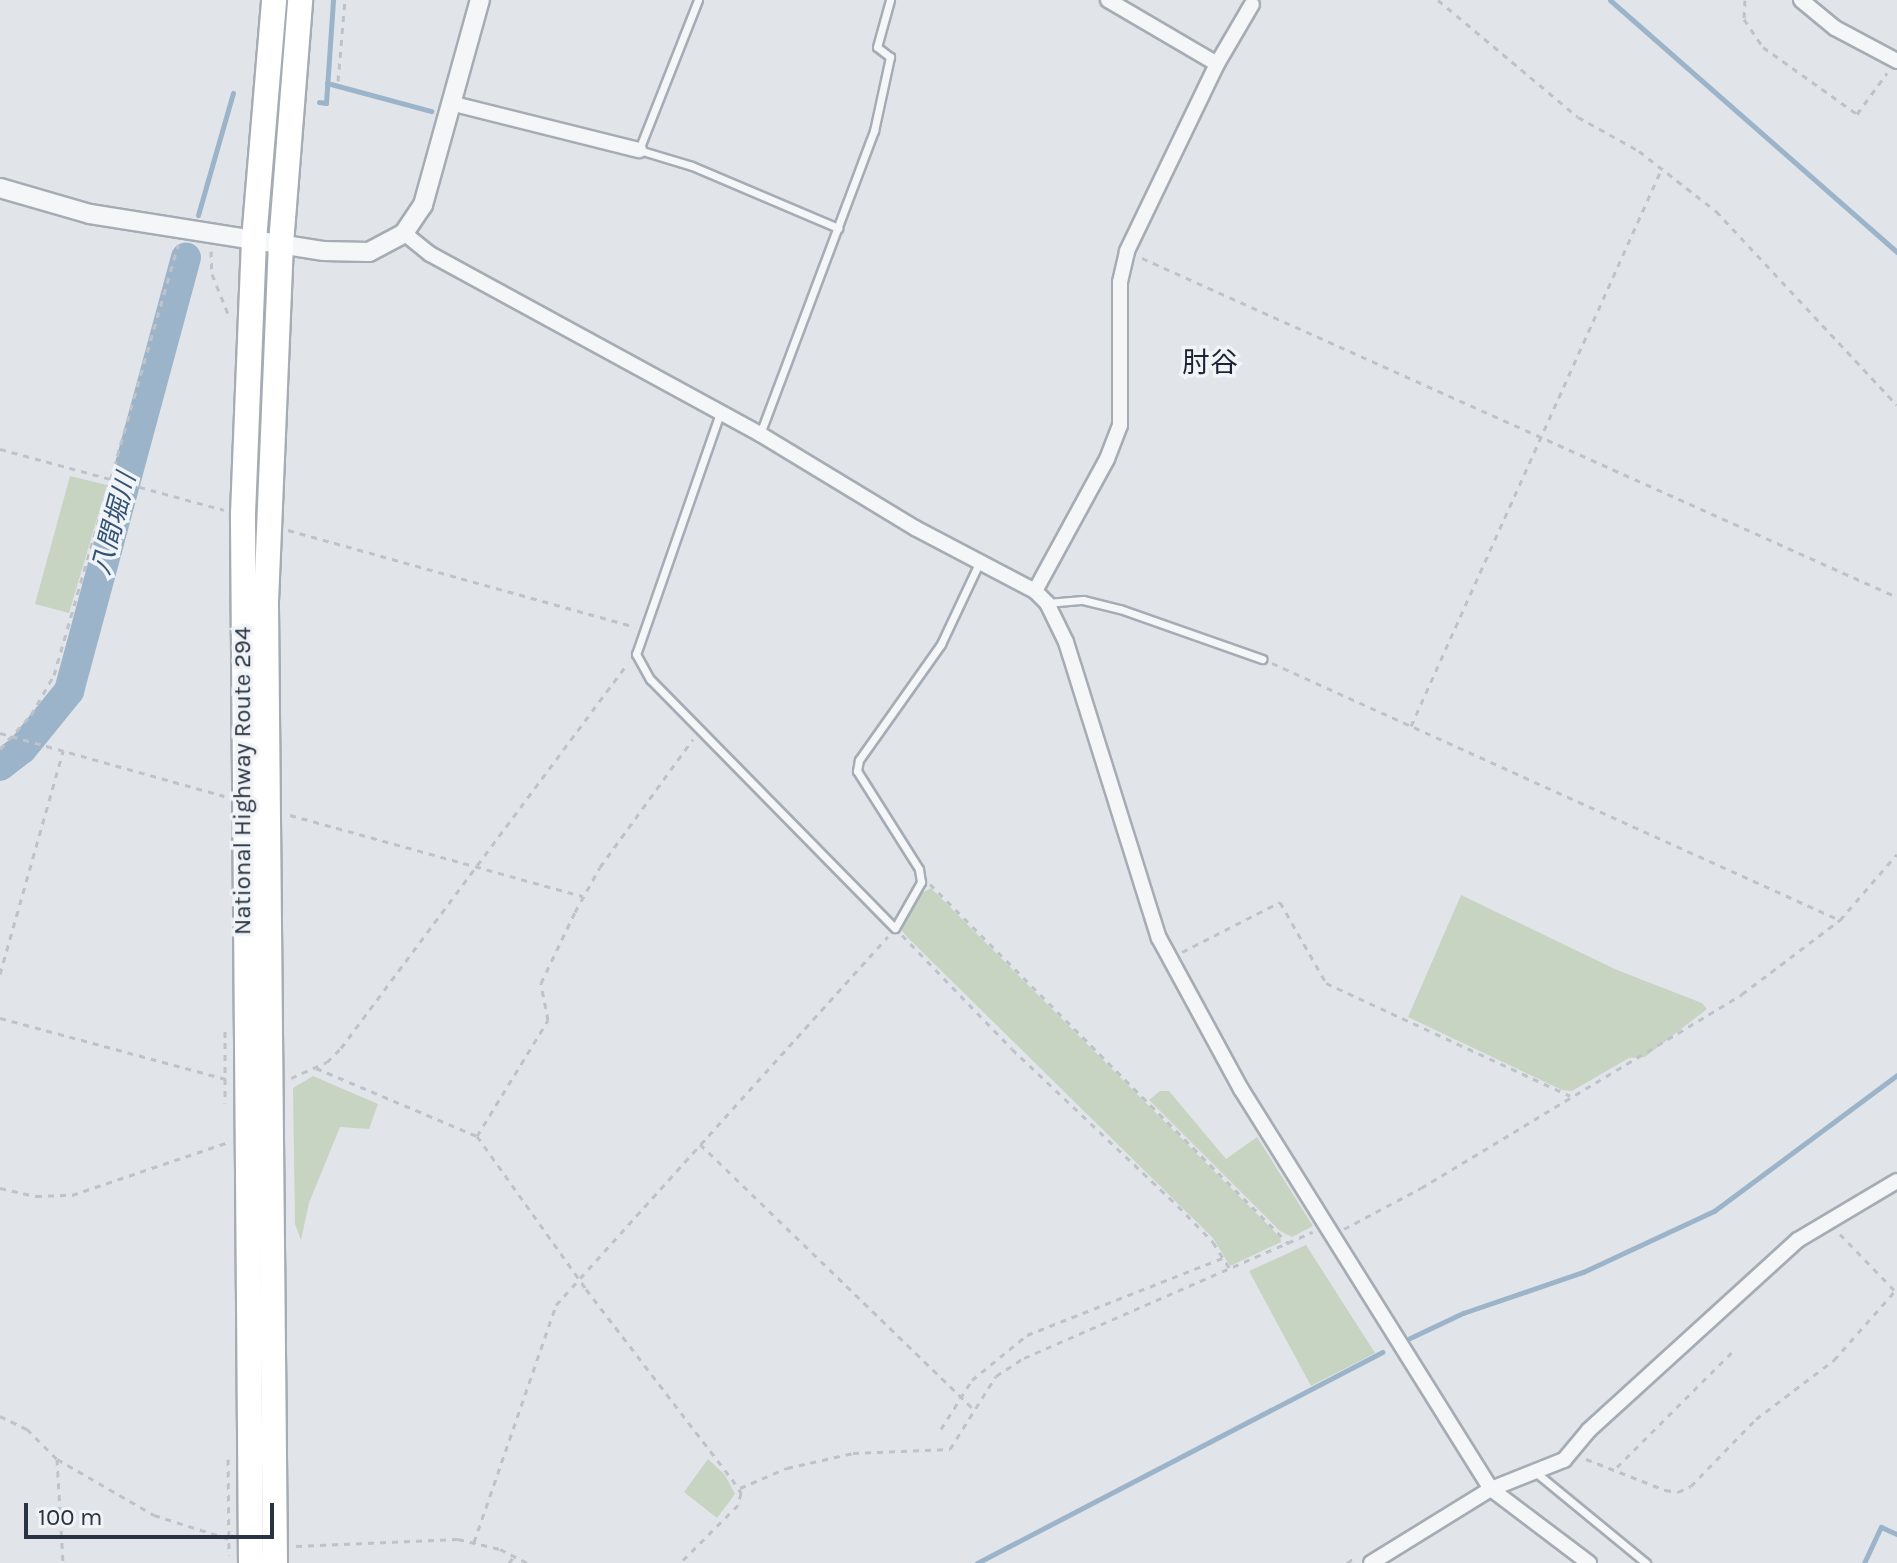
<!DOCTYPE html>
<meta charset="utf-8">
<style>
body{margin:0}
#map{position:relative;width:1897px;height:1563px;overflow:hidden;background:#e1e5ea;font-family:Karla,"Noto Sans JP",sans-serif}
div>[style]{position:absolute}
.green>*{inset:0;background:#c7d4c2}
.stream>*{height:5px;margin:-2.5px;padding:0 2.5px;transform-origin:2.5px;border-radius:2.5px;background:#9cb4ca}
.river>*{height:30px;margin:-15px;padding:0 15px;transform-origin:15px;border-radius:15px;background:#9cb4ca}
.path>*{height:3px;margin-top:-1.5px;transform-origin:0;background:repeating-linear-gradient(90deg,#bfc3c9 0 6px,transparent 0 12px)}
.roads{filter:drop-shadow(2px 0 #a6acb4) drop-shadow(-2px 0 #a6acb4) drop-shadow(0 2px #a6acb4) drop-shadow(0 -2px #a6acb4)}
.service>*{height:7px;margin:-3.5px;padding:0 3.5px;transform-origin:3.5px;border-radius:3.5px;background:#f4f6f8}
.minor>*{height:14px;margin:-7px;padding:0 7px;transform-origin:7px;border-radius:7px;background:#f4f6f8}
.tertiary>*{height:18px;margin:-9px;padding:0 9px;transform-origin:9px;border-radius:9px;background:#f4f6f8}
.trunk>*{height:24px;margin:-12px;padding:0 12px;transform-origin:12px;border-radius:12px;background:#fff}
span{translate:-50% -50%;white-space:nowrap;text-align:center;line-height:1.15;-webkit-text-stroke:7px #f1f4f7;paint-order:stroke}
.street-label{font-size:24px;color:#293342}
.water-label{font-size:26px;color:#335476;font-style:italic}
.quarter-label{font-size:28px;color:#1c2433}
.scale{position:absolute;left:24px;top:1503px;width:250px;height:36px;box-sizing:border-box;border:4px solid #293342;border-top:0;padding-left:10px;font-size:24px;line-height:28px;white-space:nowrap;color:#293342;-webkit-text-stroke:6px #f1f4f7;paint-order:stroke}
</style>
<div id="map">
<div class="green">
<div style="clip-path:polygon(70px 476px,107px 485px,69px 613px,35px 604px)"></div>
<div style="clip-path:polygon(931px 888px,1280px 1237px,1281px 1242px,1230px 1266px,1213px 1238px,905px 935px,900px 927px,922px 893px)"></div>
<div style="clip-path:polygon(1461px 895px,1617px 970px,1702px 1003px,1707px 1009px,1645px 1057px,1629px 1058px,1572px 1091px,1562px 1090px,1408px 1017px)"></div>
<div style="clip-path:polygon(313px 1076px,378px 1104px,369px 1129px,340px 1127px,309px 1203px,301px 1240px,295px 1224px,293px 1088px)"></div>
<div style="clip-path:polygon(1160px 1091px,1169px 1091px,1226px 1159px,1257px 1137px,1313px 1226px,1292px 1237px,1280px 1231px,1149px 1100px)"></div>
<div style="clip-path:polygon(1306px 1245px,1375px 1353px,1311px 1386px,1249px 1271px)"></div>
<div style="clip-path:polygon(708px 1459px,725px 1475px,735px 1494px,717px 1518px,684px 1492px)"></div>
</div>
<div class="stream">
<div style="left:1610px;top:0;width:382px;rotate:41.3deg"></div>
<div style="left:327px;top:83px;width:108px;rotate:15.1deg"></div>
<div style="left:319px;top:102px;width:7px;rotate:8deg"></div>
<div style="left:326px;top:103px;width:103px;rotate:-86.1deg"></div>
<div style="left:198px;top:215px;width:127px;rotate:-74deg"></div>
<div style="left:1410px;top:1338px;width:59px;rotate:-25.3deg"></div>
<div style="left:1463px;top:1313px;width:127px;rotate:-18.9deg"></div>
<div style="left:1583px;top:1272px;width:145px;rotate:-25deg"></div>
<div style="left:1714px;top:1211px;width:228px;rotate:-36.6deg"></div>
<div style="left:977px;top:1563px;width:457px;rotate:-27.5deg"></div>
<div style="left:1864px;top:1563px;width:40px;rotate:-65deg"></div>
<div style="left:1881px;top:1527px;width:17px;rotate:24deg"></div>
</div>
<div class="river">
<div style="left:0;top:766px;width:28px;rotate:-38deg"></div>
<div style="left:22px;top:749px;width:75px;rotate:-51deg"></div>
<div style="left:69px;top:691px;width:449px;rotate:-74.9deg"></div>
</div>
<div class="path">
<div style="left:1438px;top:0;width:182px;rotate:39.9deg"></div>
<div style="left:1578px;top:117px;width:70px;rotate:29.1deg"></div>
<div style="left:1639px;top:151px;width:98px;rotate:37.9deg"></div>
<div style="left:1716px;top:211px;width:265px;rotate:47deg"></div>
<div style="left:1745px;top:0;width:19px;rotate:93deg"></div>
<div style="left:1744px;top:19px;width:34px;rotate:56deg"></div>
<div style="left:1763px;top:47px;width:115px;rotate:35.5deg"></div>
<div style="left:1857px;top:114px;width:51px;rotate:-53.8deg"></div>
<div style="left:338px;top:81px;width:81px;rotate:-85.1deg"></div>
<div style="left:211px;top:251px;width:23px;rotate:88deg"></div>
<div style="left:212px;top:274px;width:45px;rotate:68deg"></div>
<div style="left:1142px;top:258px;width:828px;rotate:24.18deg"></div>
<div style="left:0;top:449px;width:232px;rotate:15.2deg"></div>
<div style="left:288px;top:530px;width:360px;rotate:15.6deg"></div>
<div style="left:1272px;top:663px;width:623px;rotate:24.35deg"></div>
<div style="left:1411px;top:726px;width:612px;rotate:-65.78deg"></div>
<div style="left:0;top:733px;width:233px;rotate:15.7deg"></div>
<div style="left:0;top:749px;width:46px;rotate:-47.6deg"></div>
<div style="left:31px;top:715px;width:46px;rotate:-60.1deg"></div>
<div style="left:54px;top:675px;width:448px;rotate:-73.9deg"></div>
<div style="left:290px;top:815px;width:304px;rotate:15.5deg"></div>
<div style="left:930px;top:884px;width:508px;rotate:45.08deg"></div>
<div style="left:902px;top:935px;width:158px;rotate:46deg"></div>
<div style="left:1012px;top:1049px;width:228px;rotate:43.4deg"></div>
<div style="left:1178px;top:1206px;width:50px;rotate:45.8deg"></div>
<div style="left:1213px;top:1242px;width:34px;rotate:58deg"></div>
<div style="left:1182px;top:952px;width:110px;rotate:-27deg"></div>
<div style="left:1280px;top:902px;width:93px;rotate:60.4deg"></div>
<div style="left:1326px;top:983px;width:269px;rotate:24.8deg"></div>
<div style="left:0;top:974px;width:232px;rotate:-74.2deg"></div>
<div style="left:0;top:1018px;width:234px;rotate:15.1deg"></div>
<div style="left:225px;top:1031px;width:72px;rotate:90deg"></div>
<div style="left:316px;top:1068px;width:175px;rotate:22.9deg"></div>
<div style="left:477px;top:1136px;width:188px;rotate:54.5deg"></div>
<div style="left:586px;top:1289px;width:240px;rotate:52.5deg"></div>
<div style="left:732px;top:1479px;width:17px;rotate:57deg"></div>
<div style="left:741px;top:1493px;width:12px;rotate:104deg"></div>
<div style="left:738px;top:1505px;width:82px;rotate:135deg"></div>
<div style="left:291px;top:1078px;width:39px;rotate:-24deg"></div>
<div style="left:327px;top:1062px;width:20px;rotate:-45deg"></div>
<div style="left:341px;top:1048px;width:480px;rotate:-53.3deg"></div>
<div style="left:477px;top:1136px;width:136px;rotate:-58.5deg"></div>
<div style="left:548px;top:1020px;width:38px;rotate:-101deg"></div>
<div style="left:541px;top:983px;width:79px;rotate:-64.4deg"></div>
<div style="left:575px;top:912px;width:51px;rotate:-60.9deg"></div>
<div style="left:600px;top:867px;width:158px;rotate:-54deg"></div>
<div style="left:700px;top:1144px;width:379px;rotate:44.1deg"></div>
<div style="left:0;top:1188px;width:37px;rotate:13deg"></div>
<div style="left:36px;top:1196px;width:36px;rotate:-2deg"></div>
<div style="left:72px;top:1195px;width:163px;rotate:-18.7deg"></div>
<div style="left:1344px;top:1229px;width:87px;rotate:-28deg"></div>
<div style="left:1421px;top:1188px;width:375px;rotate:-31.1deg"></div>
<div style="left:1742px;top:994px;width:123px;rotate:-37.1deg"></div>
<div style="left:1840px;top:920px;width:87px;rotate:-49.2deg"></div>
<div style="left:1840px;top:1234px;width:82px;rotate:46deg"></div>
<div style="left:0;top:1416px;width:30px;rotate:26deg"></div>
<div style="left:27px;top:1429px;width:42px;rotate:45deg"></div>
<div style="left:57px;top:1459px;width:112px;rotate:30deg"></div>
<div style="left:154px;top:1515px;width:79px;rotate:17.7deg"></div>
<div style="left:941px;top:1429px;width:58px;rotate:-57.7deg"></div>
<div style="left:972px;top:1380px;width:71px;rotate:-39.3deg"></div>
<div style="left:1027px;top:1335px;width:210px;rotate:-21.5deg"></div>
<div style="left:57px;top:1459px;width:104px;rotate:86.7deg"></div>
<div style="left:228px;top:1459px;width:96px;rotate:89.4deg"></div>
<div style="left:1586px;top:1459px;width:85px;rotate:21.4deg"></div>
<div style="left:1665px;top:1490px;width:13px;rotate:9deg"></div>
<div style="left:1678px;top:1492px;width:14px;rotate:-25deg"></div>
<div style="left:1691px;top:1486px;width:93px;rotate:-45.9deg"></div>
<div style="left:1756px;top:1419px;width:98px;rotate:-37.1deg"></div>
<div style="left:1834px;top:1360px;width:92px;rotate:-48.5deg"></div>
<div style="left:1617px;top:1467px;width:168px;rotate:-45deg"></div>
<div style="left:740px;top:1488px;width:51px;rotate:-23.1deg"></div>
<div style="left:787px;top:1468px;width:68px;rotate:-12.8deg"></div>
<div style="left:853px;top:1453px;width:97px;rotate:-2.4deg"></div>
<div style="left:950px;top:1449px;width:86px;rotate:-57.8deg"></div>
<div style="left:996px;top:1376px;width:33px;rotate:-33deg"></div>
<div style="left:1024px;top:1358px;width:315px;rotate:-23.6deg"></div>
<div style="left:474px;top:1542px;width:251px;rotate:-70.9deg"></div>
<div style="left:556px;top:1305px;width:496px;rotate:-48deg"></div>
<div style="left:296px;top:1546px;width:162px;rotate:-2.5deg"></div>
<div style="left:458px;top:1539px;width:43px;rotate:13.4deg"></div>
<div style="left:500px;top:1549px;width:30px;rotate:27deg"></div>
<div style="left:509px;top:1563px;width:10px;rotate:-53deg"></div>
<div style="left:1347px;top:1563px;width:12px;rotate:-35deg"></div>
</div>
<div class="roads">
<div class="service">
<div style="left:698px;top:0;width:161px;rotate:111.5deg"></div>
<div style="left:639px;top:150px;width:55px;rotate:16.8deg"></div>
<div style="left:692px;top:166px;width:159px;rotate:23deg"></div>
<div style="left:719px;top:416px;width:252px;rotate:109.2deg"></div>
<div style="left:636px;top:654px;width:29px;rotate:61deg"></div>
<div style="left:650px;top:679px;width:349px;rotate:45.5deg"></div>
<div style="left:895px;top:928px;width:53px;rotate:-60.5deg"></div>
<div style="left:921px;top:882px;width:13px;rotate:-99deg"></div>
<div style="left:919px;top:869px;width:116px;rotate:-122.3deg"></div>
<div style="left:857px;top:771px;width:11px;rotate:-80deg"></div>
<div style="left:859px;top:760px;width:142px;rotate:-54.7deg"></div>
<div style="left:941px;top:644px;width:92px;rotate:-64.8deg"></div>
<div style="left:760px;top:434px;width:324px;rotate:-69.4deg"></div>
<div style="left:874px;top:131px;width:76px;rotate:-77.8deg"></div>
<div style="left:890px;top:57px;width:16px;rotate:-142deg"></div>
<div style="left:877px;top:47px;width:49px;rotate:-74.5deg"></div>
<div style="left:1047px;top:603px;width:36px;rotate:-5deg"></div>
<div style="left:1083px;top:600px;width:38px;rotate:14deg"></div>
<div style="left:1120px;top:609px;width:151px;rotate:19.4deg"></div>
<div style="left:1534px;top:1471px;width:145px;rotate:39.4deg"></div>
</div>
<div class="minor">
<div style="left:1108px;top:0;width:126px;rotate:30.4deg"></div>
<div style="left:1801px;top:0;width:44px;rotate:39.5deg"></div>
<div style="left:1835px;top:28px;width:70px;rotate:28deg"></div>
<div style="left:450px;top:103px;width:195px;rotate:14deg"></div>
<div style="left:404px;top:233px;width:33px;rotate:39deg"></div>
<div style="left:430px;top:254px;width:376px;rotate:28.6deg"></div>
<div style="left:760px;top:434px;width:181px;rotate:31.2deg"></div>
<div style="left:915px;top:528px;width:136px;rotate:27.7deg"></div>
<div style="left:1035px;top:591px;width:17px;rotate:45deg"></div>
<div style="left:1047px;top:603px;width:43px;rotate:64deg"></div>
<div style="left:1066px;top:642px;width:310px;rotate:72.6deg"></div>
<div style="left:1159px;top:938px;width:172px;rotate:61.5deg"></div>
<div style="left:1241px;top:1089px;width:472px;rotate:58deg"></div>
<div style="left:1491px;top:1489px;width:123px;rotate:37.1deg"></div>
<div style="left:1035px;top:591px;width:150px;rotate:-61.4deg"></div>
<div style="left:1107px;top:459px;width:36px;rotate:-69deg"></div>
<div style="left:1120px;top:425px;width:143px;rotate:-90deg"></div>
<div style="left:1120px;top:282px;width:32px;rotate:-77deg"></div>
<div style="left:1127px;top:251px;width:208px;rotate:-64.3deg"></div>
<div style="left:1217px;top:64px;width:69px;rotate:-59.7deg"></div>
<div style="left:1371px;top:1563px;width:141px;rotate:-31.7deg"></div>
<div style="left:1491px;top:1489px;width:79px;rotate:-21.7deg"></div>
<div style="left:1564px;top:1460px;width:39px;rotate:-50deg"></div>
<div style="left:1589px;top:1430px;width:282px;rotate:-42.3deg"></div>
<div style="left:1798px;top:1240px;width:115px;rotate:-30.8deg"></div>
</div>
<div class="tertiary">
<div style="left:0;top:188px;width:94px;rotate:16.1deg"></div>
<div style="left:90px;top:214px;width:237px;rotate:9deg"></div>
<div style="left:324px;top:251px;width:45px;rotate:1.3deg"></div>
<div style="left:369px;top:252px;width:40px;rotate:-28deg"></div>
<div style="left:404px;top:233px;width:34px;rotate:-56deg"></div>
<div style="left:423px;top:205px;width:213px;rotate:-74.5deg"></div>
</div>
<div class="trunk">
<div style="left:251px;top:1563px;width:1049px;rotate:-90.44deg"></div>
<div style="left:243px;top:514px;width:274px;rotate:-87.7deg"></div>
<div style="left:254px;top:240px;width:241px;rotate:-85.2deg"></div>
<div style="left:275px;top:1563px;width:962px;rotate:-90.54deg"></div>
<div style="left:266px;top:601px;width:357px;rotate:-87.6deg"></div>
<div style="left:281px;top:244px;width:245px;rotate:-85.5deg"></div>
</div>
</div>
<div class="street-label">
<span style="left:243px;top:781px;rotate:-90deg">National Highway Route 294</span>
</div>
<div class="water-label">
<span style="left:114px;top:524px;rotate:-75deg">八間堀川</span>
</div>
<div class="quarter-label">
<span style="left:1210px;top:363px">肘谷</span>
</div>
<div class="scale">100 m</div>
</div>
